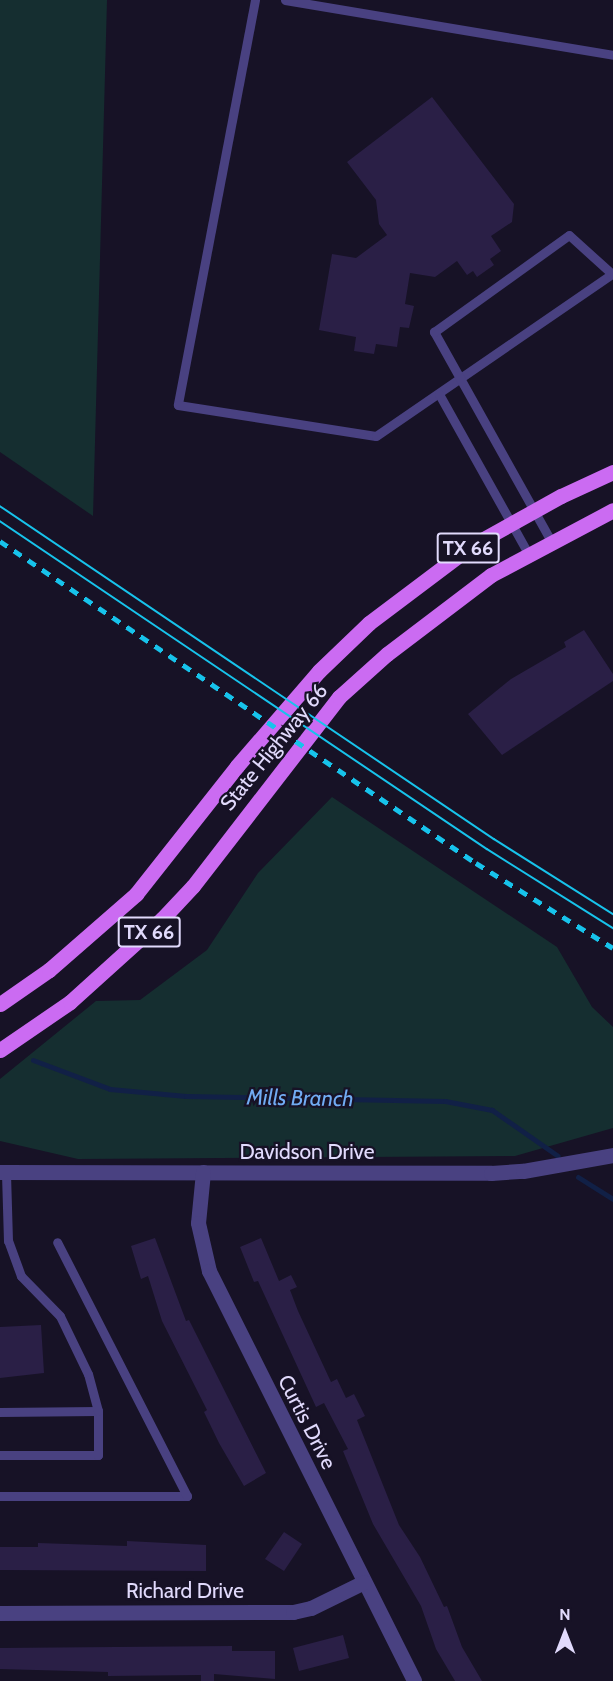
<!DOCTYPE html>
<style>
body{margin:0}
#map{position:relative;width:613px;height:1681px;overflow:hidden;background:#171226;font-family:Cabin,sans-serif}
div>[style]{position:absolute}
.green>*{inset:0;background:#152e30}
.stream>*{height:5px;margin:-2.5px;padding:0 2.5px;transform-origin:2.5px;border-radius:2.5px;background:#112046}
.building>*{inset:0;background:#2a1f46}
.lane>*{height:9px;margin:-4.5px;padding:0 4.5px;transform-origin:4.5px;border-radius:4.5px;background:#494181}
.street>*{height:15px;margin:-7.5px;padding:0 7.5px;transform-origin:7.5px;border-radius:7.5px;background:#494181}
.primary>*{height:15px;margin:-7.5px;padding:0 7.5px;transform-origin:7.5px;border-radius:7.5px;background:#cb6bf2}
.tram>*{height:1.5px;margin:-0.75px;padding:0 0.75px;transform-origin:0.75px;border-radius:0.75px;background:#17c3eb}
.rail>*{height:4.5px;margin-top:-2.25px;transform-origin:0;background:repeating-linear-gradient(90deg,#17c3eb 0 9px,transparent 0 17px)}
span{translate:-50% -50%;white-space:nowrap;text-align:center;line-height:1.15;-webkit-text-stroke:4.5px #171226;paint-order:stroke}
.shield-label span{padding:2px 4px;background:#171226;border:2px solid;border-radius:4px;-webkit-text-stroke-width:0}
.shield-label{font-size:20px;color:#e1dafc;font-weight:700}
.street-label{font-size:21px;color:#e1dafc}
.water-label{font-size:22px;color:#71acf3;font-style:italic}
.north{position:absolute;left:535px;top:1603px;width:60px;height:60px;-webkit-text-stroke:4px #171226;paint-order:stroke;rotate:0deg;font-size:16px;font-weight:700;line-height:24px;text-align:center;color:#e1dafc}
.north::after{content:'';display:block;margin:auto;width:21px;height:27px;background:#e1dafc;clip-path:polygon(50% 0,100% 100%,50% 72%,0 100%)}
</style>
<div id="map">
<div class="green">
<div style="clip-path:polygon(0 0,107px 0,93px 516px,0 452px)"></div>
<div style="clip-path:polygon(332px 797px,557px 947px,592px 1007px,613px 1027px,613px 1128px,515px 1156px,78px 1159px,0 1141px,0 1079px,96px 1001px,140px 1000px,207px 950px,258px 873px)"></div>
</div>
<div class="stream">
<div style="left:33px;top:1060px;width:82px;rotate:20.6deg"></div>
<div style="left:110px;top:1089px;width:76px;rotate:5.3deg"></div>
<div style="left:186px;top:1096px;width:259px;rotate:1.1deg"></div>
<div style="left:445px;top:1101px;width:48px;rotate:10.8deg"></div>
<div style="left:492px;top:1110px;width:80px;rotate:34.9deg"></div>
<div style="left:578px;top:1177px;width:41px;rotate:32.2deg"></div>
</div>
<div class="building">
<div style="clip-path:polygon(432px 97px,514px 204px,512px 222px,491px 236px,501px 251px,490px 259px,494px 265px,477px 277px,473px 271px,467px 275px,457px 261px,435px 277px,410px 273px,405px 304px,414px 306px,409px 328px,400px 327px,397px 347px,376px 344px,374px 354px,354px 351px,356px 337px,319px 330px,332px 254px,356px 258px,387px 235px,379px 224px,376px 200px,347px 162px)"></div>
<div style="clip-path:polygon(584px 630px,613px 674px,613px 681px,502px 755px,468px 714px,511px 679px,566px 647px,564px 642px)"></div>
<div style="clip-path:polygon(155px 1238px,186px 1321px,189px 1320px,266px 1473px,244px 1486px,219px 1443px,204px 1412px,207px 1410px,162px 1321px,148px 1276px,141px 1279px,131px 1246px)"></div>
<div style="clip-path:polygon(261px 1238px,279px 1281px,291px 1275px,297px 1287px,290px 1290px,298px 1311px,331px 1382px,337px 1379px,346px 1398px,354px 1394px,365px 1416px,357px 1420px,399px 1525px,420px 1557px,444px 1607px,447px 1606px,462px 1647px,482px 1681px,455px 1681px,436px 1649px,421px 1606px,373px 1524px,343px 1451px,348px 1449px,324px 1403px,316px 1407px,258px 1281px,254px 1282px,240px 1247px)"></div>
<div style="clip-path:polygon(41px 1325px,44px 1373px,0 1378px,0 1327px)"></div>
<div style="clip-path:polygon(284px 1532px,302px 1544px,284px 1571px,265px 1559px)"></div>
<div style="clip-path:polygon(127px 1541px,206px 1545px,206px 1571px,0 1570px,0 1547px,38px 1547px,38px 1543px,127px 1546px)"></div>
<div style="clip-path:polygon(343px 1635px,349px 1658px,299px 1671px,293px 1648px)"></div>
<div style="clip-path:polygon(232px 1646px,232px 1651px,275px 1651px,275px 1679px,214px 1674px,214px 1681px,201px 1681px,201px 1675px,108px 1676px,108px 1672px,0 1669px,0 1648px)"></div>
</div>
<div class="lane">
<div style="left:255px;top:0;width:412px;rotate:100.8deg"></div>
<div style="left:178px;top:405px;width:200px;rotate:8.9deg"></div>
<div style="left:376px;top:436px;width:288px;rotate:-34.5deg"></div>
<div style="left:285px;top:0;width:333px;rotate:9.5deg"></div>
<div style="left:439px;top:394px;width:182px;rotate:60.8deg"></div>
<div style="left:551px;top:541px;width:240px;rotate:-119.2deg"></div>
<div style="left:434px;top:332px;width:166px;rotate:-35.7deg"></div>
<div style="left:569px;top:235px;width:58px;rotate:42.2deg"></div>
<div style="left:0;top:1412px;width:98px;rotate:-0.6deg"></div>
<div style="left:0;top:1455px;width:98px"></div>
<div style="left:98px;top:1455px;width:44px;rotate:-90deg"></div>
<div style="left:98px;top:1411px;width:38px;rotate:-105deg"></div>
<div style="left:88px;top:1374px;width:64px;rotate:-115.8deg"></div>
<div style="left:60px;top:1316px;width:56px;rotate:-134.3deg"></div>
<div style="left:21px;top:1276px;width:37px;rotate:-110deg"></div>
<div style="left:8px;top:1241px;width:69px;rotate:-91.7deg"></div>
<div style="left:0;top:1496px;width:187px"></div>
<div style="left:187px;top:1496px;width:285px;rotate:-117.1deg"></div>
</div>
<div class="street">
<div style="left:0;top:1172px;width:491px;rotate:0.1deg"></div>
<div style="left:491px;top:1173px;width:32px;rotate:-4deg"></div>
<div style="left:523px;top:1171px;width:91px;rotate:-10.1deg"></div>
<div style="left:203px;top:1172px;width:51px;rotate:95.6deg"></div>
<div style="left:198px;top:1223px;width:49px;rotate:77.1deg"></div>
<div style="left:209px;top:1271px;width:458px;rotate:63.4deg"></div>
<div style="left:0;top:1613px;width:293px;rotate:-0.2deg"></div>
<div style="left:293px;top:1612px;width:18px;rotate:-13deg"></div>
<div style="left:311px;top:1608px;width:59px;rotate:-26.1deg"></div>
</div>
<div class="primary">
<div style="left:0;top:1004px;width:60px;rotate:-34.8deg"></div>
<div style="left:49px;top:970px;width:116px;rotate:-41.1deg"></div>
<div style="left:136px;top:894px;width:163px;rotate:-51.7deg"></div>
<div style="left:237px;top:766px;width:125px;rotate:-49.2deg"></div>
<div style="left:319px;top:671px;width:69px;rotate:-43.8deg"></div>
<div style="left:369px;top:623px;width:128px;rotate:-37deg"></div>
<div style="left:471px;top:546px;width:103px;rotate:-29.1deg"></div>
<div style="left:561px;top:496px;width:57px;rotate:-24.8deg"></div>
<div style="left:0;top:1050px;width:85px;rotate:-34.4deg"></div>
<div style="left:70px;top:1002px;width:124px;rotate:-42.1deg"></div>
<div style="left:162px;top:919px;width:45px;rotate:-46.8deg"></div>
<div style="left:193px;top:886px;width:239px;rotate:-52.3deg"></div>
<div style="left:339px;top:697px;width:64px;rotate:-41.9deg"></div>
<div style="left:387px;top:654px;width:131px;rotate:-37.2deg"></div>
<div style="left:491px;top:575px;width:138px;rotate:-28deg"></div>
</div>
<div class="tram">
<div style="left:0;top:506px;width:596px;rotate:33.98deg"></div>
<div style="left:494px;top:839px;width:141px;rotate:32.2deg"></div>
<div style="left:0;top:521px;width:587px;rotate:33.96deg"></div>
<div style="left:487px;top:849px;width:149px;rotate:32.1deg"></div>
</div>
<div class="rail">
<div style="left:0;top:541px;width:575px;rotate:34.08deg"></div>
<div style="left:476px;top:863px;width:161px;rotate:31.8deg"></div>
</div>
<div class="shield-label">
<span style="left:468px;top:548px">TX 66</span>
<span style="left:149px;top:932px">TX 66</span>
</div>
<div class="street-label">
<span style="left:274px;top:747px;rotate:-51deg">State Highway 66</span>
<span style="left:307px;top:1152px">Davidson Drive</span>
<span style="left:307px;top:1422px;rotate:63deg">Curtis Drive</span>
<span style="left:185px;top:1591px">Richard Drive</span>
</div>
<div class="water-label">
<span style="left:300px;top:1098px;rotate:1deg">Mills Branch</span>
</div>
<div class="north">N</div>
</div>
